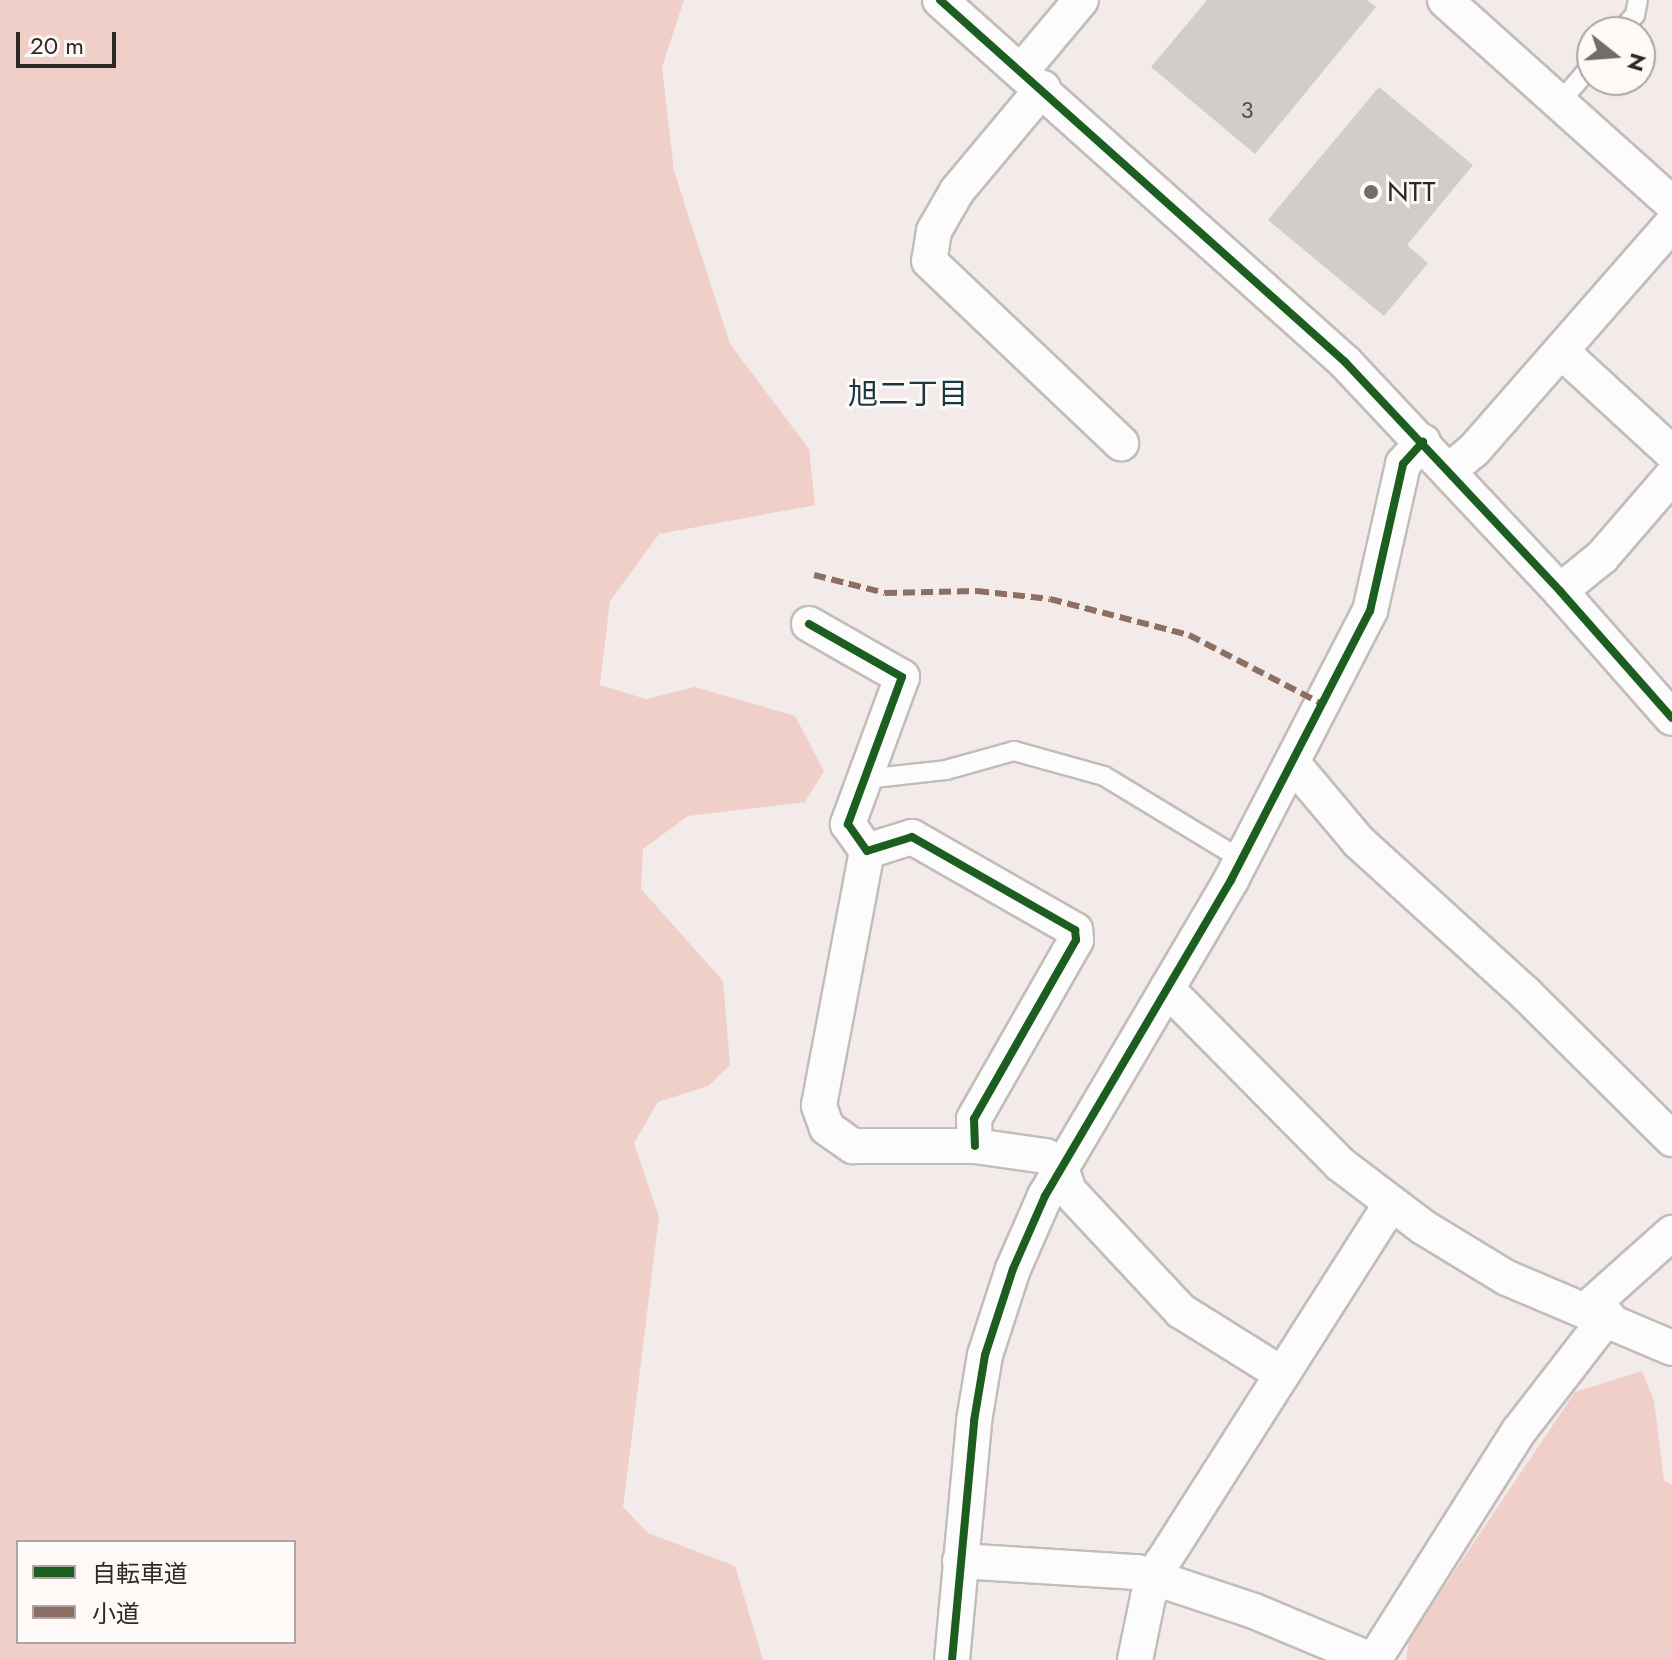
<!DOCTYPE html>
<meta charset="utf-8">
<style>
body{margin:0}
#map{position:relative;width:1672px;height:1660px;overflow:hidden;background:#f3ebe9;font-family:Jost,"Noto Sans JP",sans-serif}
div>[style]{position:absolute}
.green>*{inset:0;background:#efcfc7}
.building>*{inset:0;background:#d2cccb}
.roads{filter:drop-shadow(2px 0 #c2bcbb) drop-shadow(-2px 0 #c2bcbb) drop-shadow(0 2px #c2bcbb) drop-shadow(0 -2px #c2bcbb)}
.lane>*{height:18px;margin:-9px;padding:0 9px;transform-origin:9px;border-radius:9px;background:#fdfcfc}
.street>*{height:34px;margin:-17px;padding:0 17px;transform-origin:17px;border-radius:17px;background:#fdfcfc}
.quiet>*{height:6px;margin-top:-3px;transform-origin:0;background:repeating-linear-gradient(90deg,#8d6e63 0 12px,transparent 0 18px)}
.cycleway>*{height:8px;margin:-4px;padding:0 4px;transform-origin:4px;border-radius:4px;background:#1b5e20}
.dots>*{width:22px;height:22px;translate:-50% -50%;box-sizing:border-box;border:4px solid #fef8f7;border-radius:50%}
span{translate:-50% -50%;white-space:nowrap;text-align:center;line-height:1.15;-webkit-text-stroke:6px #fef8f7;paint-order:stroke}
.number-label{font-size:24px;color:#575150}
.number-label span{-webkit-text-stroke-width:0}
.poi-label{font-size:28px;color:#2e2827}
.left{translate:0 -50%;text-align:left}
.neighbourhood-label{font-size:30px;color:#193941}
.legend{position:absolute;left:16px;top:1540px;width:280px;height:104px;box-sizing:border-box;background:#fef8f7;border:2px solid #aba5a4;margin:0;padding:10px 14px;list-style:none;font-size:24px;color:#2e2827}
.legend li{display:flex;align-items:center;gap:16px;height:40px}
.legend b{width:40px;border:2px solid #aba5a4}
.north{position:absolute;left:1576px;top:16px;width:80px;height:80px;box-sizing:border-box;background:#fef8f7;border:2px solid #aba5a4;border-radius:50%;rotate:107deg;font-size:22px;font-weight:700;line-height:32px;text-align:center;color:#2e2827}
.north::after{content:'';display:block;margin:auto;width:28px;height:36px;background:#736c6b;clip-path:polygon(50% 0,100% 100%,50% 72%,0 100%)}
.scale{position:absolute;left:16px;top:32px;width:100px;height:36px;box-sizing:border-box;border:4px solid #2e2827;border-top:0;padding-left:10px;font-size:24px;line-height:28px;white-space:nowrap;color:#2e2827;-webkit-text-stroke:6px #fef8f7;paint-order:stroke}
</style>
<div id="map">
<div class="green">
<div style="clip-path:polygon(evenodd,0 0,684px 0,662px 67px,674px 171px,730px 344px,809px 449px,815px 505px,659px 534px,610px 601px,600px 685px,646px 699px,695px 687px,795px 716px,824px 771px,805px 802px,688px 816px,643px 849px,641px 889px,723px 981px,730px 1065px,708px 1086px,658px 1102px,634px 1143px,659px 1217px,623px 1507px,648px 1533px,735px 1566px,763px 1660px,0 1660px,0 0,18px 1542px,294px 1542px,294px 1642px,18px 1642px,18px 1542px)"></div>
<div style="clip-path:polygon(1642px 1371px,1654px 1401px,1664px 1480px,1672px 1485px,1672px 1660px,1406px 1660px,1409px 1639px,1575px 1392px)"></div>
</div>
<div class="building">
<div style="clip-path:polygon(1207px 0,1367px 0,1376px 7px,1255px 154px,1151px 67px)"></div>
<div style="clip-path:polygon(1379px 87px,1473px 165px,1407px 245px,1428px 263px,1384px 316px,1268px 220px)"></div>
</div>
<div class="roads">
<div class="lane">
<div style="left:1620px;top:32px;width:23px;rotate:-49deg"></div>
<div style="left:1635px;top:15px;width:15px;rotate:-79deg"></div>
<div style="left:1560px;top:102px;width:49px;rotate:-49.1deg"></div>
<div style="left:865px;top:779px;width:81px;rotate:-6.3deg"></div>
<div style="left:946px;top:770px;width:71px;rotate:-15.6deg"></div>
<div style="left:1014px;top:751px;width:93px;rotate:15.5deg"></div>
<div style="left:1104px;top:776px;width:162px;rotate:31.3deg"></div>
</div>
<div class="street">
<div style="left:940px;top:0;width:543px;rotate:41.79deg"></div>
<div style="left:1345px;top:362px;width:314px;rotate:46.8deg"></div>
<div style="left:1560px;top:591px;width:169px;rotate:48.6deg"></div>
<div style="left:1445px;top:0;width:305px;rotate:41.9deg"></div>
<div style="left:1023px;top:69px;width:90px;rotate:-50deg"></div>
<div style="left:1043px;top:88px;width:134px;rotate:129.9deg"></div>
<div style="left:957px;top:191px;width:46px;rotate:119.9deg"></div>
<div style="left:934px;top:231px;width:30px;rotate:99deg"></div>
<div style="left:929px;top:261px;width:265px;rotate:43.5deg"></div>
<div style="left:1561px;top:351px;width:151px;rotate:42.6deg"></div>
<div style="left:1450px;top:470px;width:31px;rotate:-40deg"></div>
<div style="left:1474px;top:450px;width:300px;rotate:-48.8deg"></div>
<div style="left:1560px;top:591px;width:54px;rotate:-39deg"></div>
<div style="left:1602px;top:557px;width:107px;rotate:-49.2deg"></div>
<div style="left:809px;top:624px;width:107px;rotate:29.7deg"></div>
<div style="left:902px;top:677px;width:157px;rotate:110.2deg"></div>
<div style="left:848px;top:824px;width:33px;rotate:55deg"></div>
<div style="left:867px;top:851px;width:47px;rotate:-17.3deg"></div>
<div style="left:912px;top:837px;width:188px;rotate:29.7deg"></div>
<div style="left:1075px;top:930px;width:10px;rotate:84deg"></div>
<div style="left:1076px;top:940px;width:206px;rotate:119.7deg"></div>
<div style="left:974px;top:1119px;width:27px;rotate:88deg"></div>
<div style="left:1290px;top:767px;width:11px;rotate:27deg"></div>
<div style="left:1300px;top:772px;width:92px;rotate:49.9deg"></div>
<div style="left:1359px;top:842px;width:226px;rotate:42.3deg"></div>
<div style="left:1526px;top:994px;width:206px;rotate:44.8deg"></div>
<div style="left:867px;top:851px;width:259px;rotate:100.7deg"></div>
<div style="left:819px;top:1106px;width:23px;rotate:70deg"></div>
<div style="left:827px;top:1128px;width:32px;rotate:35deg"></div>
<div style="left:853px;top:1146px;width:122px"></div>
<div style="left:975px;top:1146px;width:71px;rotate:8.1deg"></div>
<div style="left:1045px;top:1156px;width:20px;rotate:37deg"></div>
<div style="left:1061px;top:1168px;width:24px;rotate:71deg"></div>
<div style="left:1069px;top:1191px;width:164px;rotate:47deg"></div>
<div style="left:1181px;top:1311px;width:119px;rotate:32deg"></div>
<div style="left:1167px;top:989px;width:246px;rotate:45.3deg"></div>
<div style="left:1340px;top:1164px;width:104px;rotate:37.2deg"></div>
<div style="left:1423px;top:1227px;width:98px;rotate:31.3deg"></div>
<div style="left:1507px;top:1278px;width:179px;rotate:23deg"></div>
<div style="left:1588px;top:1308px;width:113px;rotate:-41.8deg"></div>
<div style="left:960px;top:1561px;width:177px;rotate:3.6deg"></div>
<div style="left:1137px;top:1572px;width:123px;rotate:18.4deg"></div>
<div style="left:1254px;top:1611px;width:127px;rotate:22.7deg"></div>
<div style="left:952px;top:1660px;width:240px;rotate:-84.7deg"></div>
<div style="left:974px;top:1421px;width:67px;rotate:-80.5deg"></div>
<div style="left:985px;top:1355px;width:90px;rotate:-72deg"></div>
<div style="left:1013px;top:1269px;width:80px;rotate:-66.3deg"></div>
<div style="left:1045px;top:1196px;width:367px;rotate:-59.5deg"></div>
<div style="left:1231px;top:880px;width:303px;rotate:-62.7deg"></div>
<div style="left:1370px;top:611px;width:151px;rotate:-77.3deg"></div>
<div style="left:1403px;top:464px;width:30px;rotate:-48deg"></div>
<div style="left:1135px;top:1660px;width:64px;rotate:-78.3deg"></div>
<div style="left:1148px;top:1597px;width:37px;rotate:-68deg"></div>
<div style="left:1162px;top:1563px;width:426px;rotate:-57.5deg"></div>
<div style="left:1374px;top:1660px;width:271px;rotate:-57.7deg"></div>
<div style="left:1519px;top:1431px;width:145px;rotate:-52.3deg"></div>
</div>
</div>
<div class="quiet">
<div style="left:814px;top:575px;width:73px;rotate:14.2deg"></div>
<div style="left:885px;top:593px;width:92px;rotate:-1.2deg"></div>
<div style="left:977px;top:591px;width:73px;rotate:6.3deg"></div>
<div style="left:1050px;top:599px;width:144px;rotate:14.5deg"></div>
<div style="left:1189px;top:635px;width:150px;rotate:27.4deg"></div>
</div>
<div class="cycleway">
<div style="left:940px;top:0;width:543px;rotate:41.79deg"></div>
<div style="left:1345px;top:362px;width:314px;rotate:46.8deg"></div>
<div style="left:1560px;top:591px;width:169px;rotate:48.6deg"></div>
<div style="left:809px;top:624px;width:107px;rotate:29.7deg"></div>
<div style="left:902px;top:677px;width:157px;rotate:110.2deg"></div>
<div style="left:848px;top:824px;width:33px;rotate:55deg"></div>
<div style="left:867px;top:851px;width:47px;rotate:-17.3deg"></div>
<div style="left:912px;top:837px;width:188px;rotate:29.7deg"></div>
<div style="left:1075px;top:930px;width:10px;rotate:84deg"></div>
<div style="left:1076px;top:940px;width:206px;rotate:119.7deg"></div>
<div style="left:974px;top:1119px;width:27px;rotate:88deg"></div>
<div style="left:952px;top:1660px;width:240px;rotate:-84.7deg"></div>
<div style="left:974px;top:1421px;width:67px;rotate:-80.5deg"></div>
<div style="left:985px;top:1355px;width:90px;rotate:-72deg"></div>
<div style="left:1013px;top:1269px;width:80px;rotate:-66.3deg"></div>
<div style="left:1045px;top:1196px;width:367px;rotate:-59.5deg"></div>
<div style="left:1231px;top:880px;width:303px;rotate:-62.7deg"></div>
<div style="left:1370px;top:611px;width:151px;rotate:-77.3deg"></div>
<div style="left:1403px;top:464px;width:30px;rotate:-48deg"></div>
</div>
<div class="dots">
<div style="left:1371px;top:192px;background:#736c6b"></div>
</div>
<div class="number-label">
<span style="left:1247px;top:110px">3</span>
</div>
<div class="poi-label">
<span class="left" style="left:1387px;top:192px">NTT</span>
</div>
<div class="neighbourhood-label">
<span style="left:908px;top:394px">旭二丁目</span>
</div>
<ul class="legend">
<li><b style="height:10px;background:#1b5e20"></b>自転車道</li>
<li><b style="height:10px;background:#8d6e63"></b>小道</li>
</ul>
<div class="north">N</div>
<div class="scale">20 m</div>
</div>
